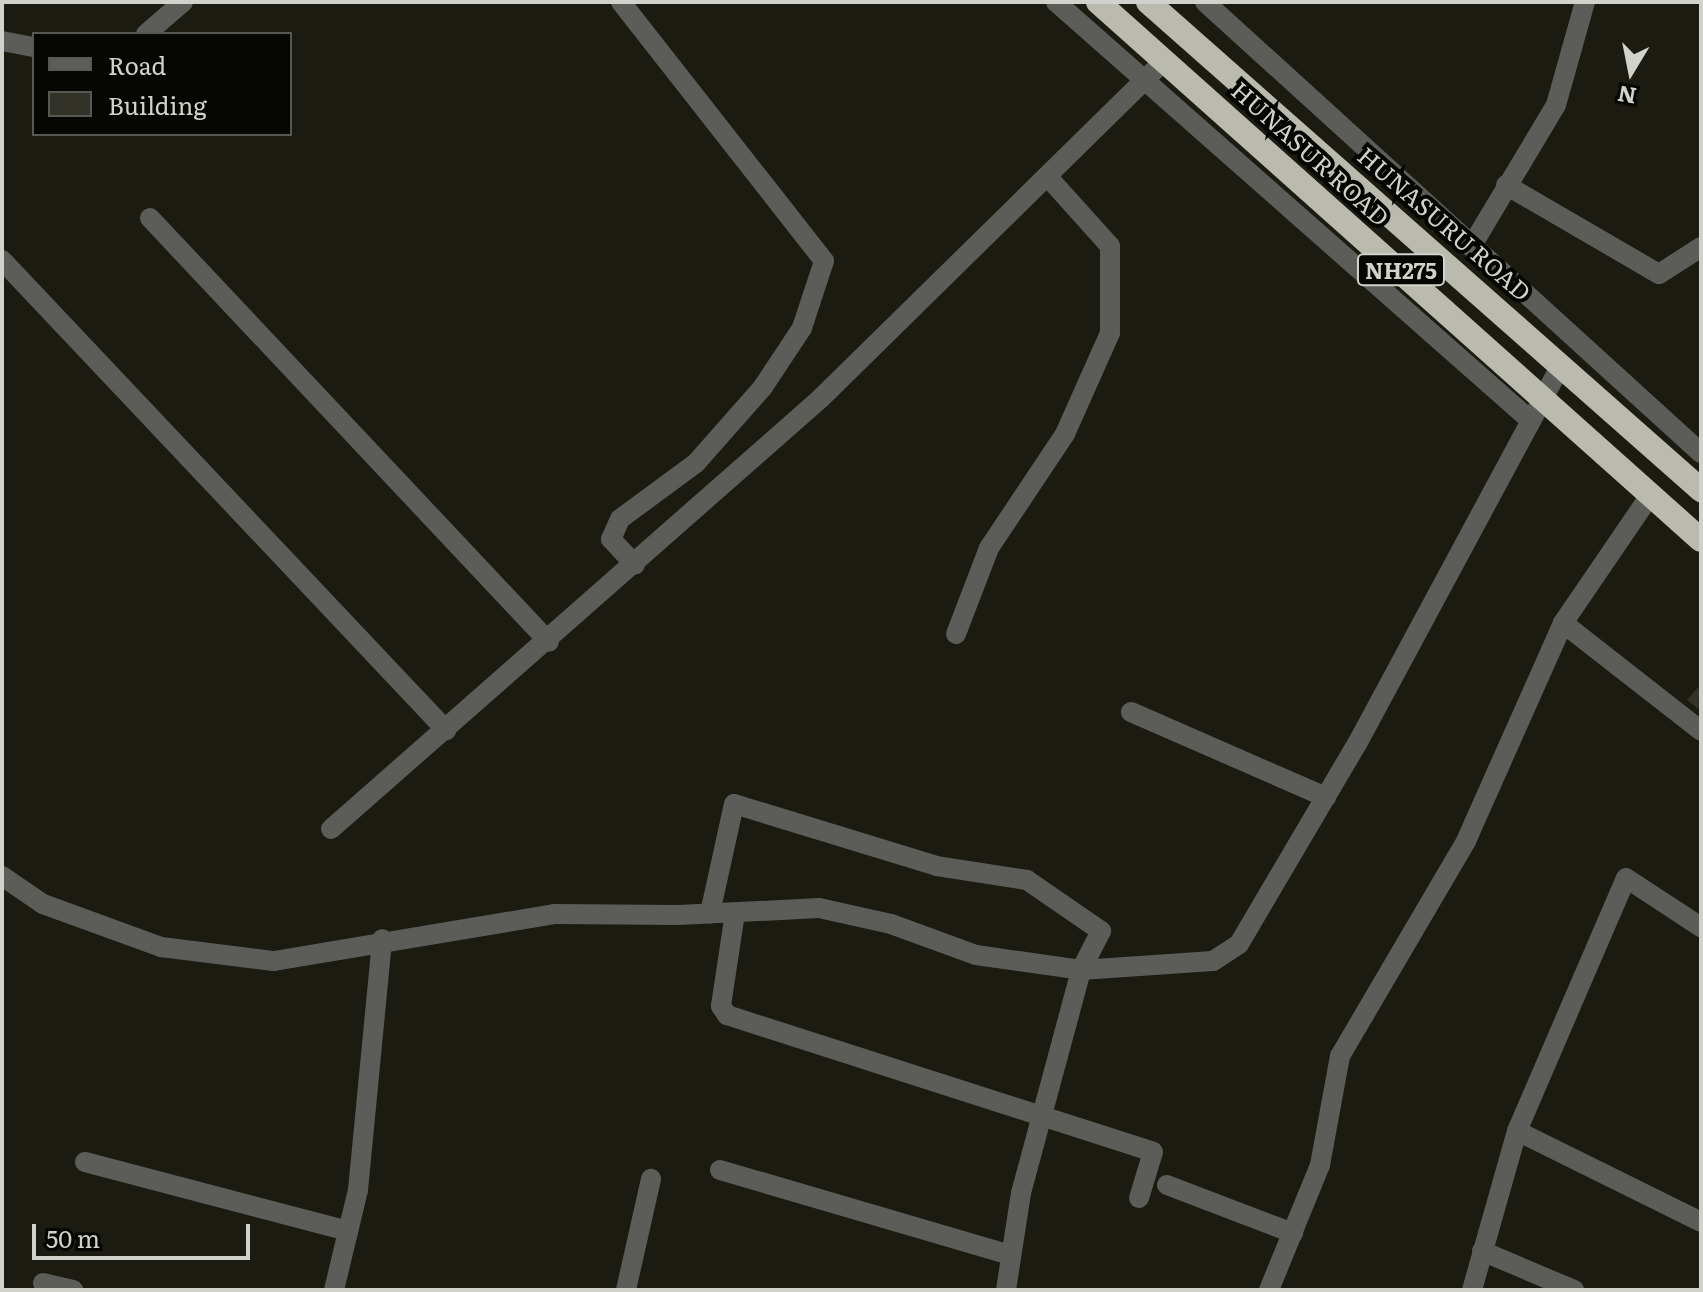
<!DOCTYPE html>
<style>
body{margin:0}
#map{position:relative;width:1703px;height:1292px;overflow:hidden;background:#1b1b12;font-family:Literata,serif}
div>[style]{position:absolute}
.building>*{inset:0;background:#323228}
.minor>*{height:20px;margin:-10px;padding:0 10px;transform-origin:10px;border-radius:10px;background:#5c5d58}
.highway>*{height:24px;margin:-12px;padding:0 12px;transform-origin:12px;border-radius:12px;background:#babbae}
span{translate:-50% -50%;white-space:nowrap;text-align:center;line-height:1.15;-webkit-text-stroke:8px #060603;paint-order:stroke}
.shield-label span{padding:2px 6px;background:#060603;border:2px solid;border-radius:6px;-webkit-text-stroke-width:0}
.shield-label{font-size:22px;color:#d1d2cb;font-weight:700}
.street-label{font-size:24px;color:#d1d2cb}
.frame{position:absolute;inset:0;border:4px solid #d1d2cb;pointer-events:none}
.legend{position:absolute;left:32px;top:32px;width:260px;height:104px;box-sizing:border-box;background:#060603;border:2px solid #575853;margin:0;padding:10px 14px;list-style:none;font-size:24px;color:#d1d2cb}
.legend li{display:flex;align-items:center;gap:16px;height:40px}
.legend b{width:40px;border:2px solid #575853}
.north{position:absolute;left:1591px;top:32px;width:80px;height:80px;-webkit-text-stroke:6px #060603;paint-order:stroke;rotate:190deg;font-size:22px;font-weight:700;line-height:32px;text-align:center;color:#d1d2cb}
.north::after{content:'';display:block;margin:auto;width:28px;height:36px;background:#d1d2cb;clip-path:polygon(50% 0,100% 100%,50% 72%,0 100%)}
.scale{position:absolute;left:32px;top:1224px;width:218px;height:36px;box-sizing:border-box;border:4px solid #d1d2cb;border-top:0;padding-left:10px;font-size:24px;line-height:28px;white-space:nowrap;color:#d1d2cb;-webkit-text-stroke:6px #060603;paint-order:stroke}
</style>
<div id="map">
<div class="building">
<div style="clip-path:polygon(1701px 684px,1701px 711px,1687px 700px)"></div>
</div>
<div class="minor">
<div style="left:621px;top:2px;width:329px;rotate:51.9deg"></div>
<div style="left:824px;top:261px;width:71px;rotate:108.2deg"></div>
<div style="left:802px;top:328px;width:71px;rotate:123.5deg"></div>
<div style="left:763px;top:387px;width:101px;rotate:131.4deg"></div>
<div style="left:696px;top:463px;width:94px;rotate:143.6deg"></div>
<div style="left:620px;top:519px;width:22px;rotate:114deg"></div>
<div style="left:611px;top:539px;width:35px;rotate:47deg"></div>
<div style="left:1056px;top:2px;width:632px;rotate:41.41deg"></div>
<div style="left:1205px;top:2px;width:670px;rotate:42.28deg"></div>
<div style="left:146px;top:34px;width:49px;rotate:-40.9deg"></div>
<div style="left:2px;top:41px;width:33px;rotate:11deg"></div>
<div style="left:1506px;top:185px;width:177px;rotate:30.2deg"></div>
<div style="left:1659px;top:274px;width:50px;rotate:-32.7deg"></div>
<div style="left:150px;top:218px;width:582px;rotate:46.74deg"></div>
<div style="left:1471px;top:247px;width:165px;rotate:-59.1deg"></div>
<div style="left:1556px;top:105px;width:107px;rotate:-74.3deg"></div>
<div style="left:2px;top:260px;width:647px;rotate:46.63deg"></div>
<div style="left:1563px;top:623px;width:175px;rotate:38deg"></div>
<div style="left:956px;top:634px;width:92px;rotate:-69deg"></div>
<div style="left:989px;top:548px;width:137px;rotate:-56.3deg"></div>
<div style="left:1065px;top:434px;width:111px;rotate:-66deg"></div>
<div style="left:1110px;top:333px;width:87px;rotate:-90deg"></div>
<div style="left:1110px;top:246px;width:94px;rotate:-132deg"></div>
<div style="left:1131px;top:712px;width:213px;rotate:23.6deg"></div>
<div style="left:331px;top:829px;width:653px;rotate:-41.33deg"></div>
<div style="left:821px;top:398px;width:482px;rotate:-44.5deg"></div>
<div style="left:2px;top:876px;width:50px;rotate:34.3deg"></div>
<div style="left:43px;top:904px;width:126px;rotate:20deg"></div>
<div style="left:161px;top:947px;width:114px;rotate:7.1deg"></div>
<div style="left:274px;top:961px;width:284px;rotate:-9.5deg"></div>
<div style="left:554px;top:914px;width:124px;rotate:0.5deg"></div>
<div style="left:678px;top:915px;width:141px;rotate:-2.8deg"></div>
<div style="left:819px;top:908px;width:74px;rotate:12.5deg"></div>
<div style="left:891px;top:924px;width:90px;rotate:20deg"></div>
<div style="left:976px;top:955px;width:106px;rotate:8.1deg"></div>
<div style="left:1081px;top:970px;width:44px;rotate:-62.9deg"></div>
<div style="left:1101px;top:931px;width:90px;rotate:-145.4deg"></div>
<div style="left:1027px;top:880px;width:91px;rotate:-171.2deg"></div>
<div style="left:937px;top:866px;width:212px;rotate:-163deg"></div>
<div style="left:734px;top:804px;width:112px;rotate:102.4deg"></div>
<div style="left:735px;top:913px;width:94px;rotate:98.6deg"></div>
<div style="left:721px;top:1006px;width:11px;rotate:56deg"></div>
<div style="left:727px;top:1015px;width:447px;rotate:17.8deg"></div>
<div style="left:1153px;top:1152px;width:48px;rotate:106.9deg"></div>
<div style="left:1517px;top:1131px;width:205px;rotate:26.3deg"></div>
<div style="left:85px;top:1162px;width:272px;rotate:14.7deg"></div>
<div style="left:720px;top:1170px;width:303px;rotate:16.3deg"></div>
<div style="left:1167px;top:1185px;width:135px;rotate:20.9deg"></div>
<div style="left:1482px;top:1251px;width:100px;rotate:23deg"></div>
<div style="left:43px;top:1283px;width:31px;rotate:13deg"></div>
<div style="left:334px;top:1290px;width:103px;rotate:-76.5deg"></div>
<div style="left:358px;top:1190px;width:252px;rotate:-84.5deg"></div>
<div style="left:626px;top:1290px;width:114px;rotate:-77.3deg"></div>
<div style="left:1006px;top:1290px;width:98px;rotate:-81.2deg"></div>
<div style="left:1021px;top:1193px;width:231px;rotate:-74.9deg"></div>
<div style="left:1081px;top:970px;width:132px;rotate:-3.9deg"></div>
<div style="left:1213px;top:961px;width:31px;rotate:-33deg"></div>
<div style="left:1239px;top:944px;width:232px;rotate:-59.5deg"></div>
<div style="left:1357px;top:744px;width:430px;rotate:-61.7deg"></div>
<div style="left:1269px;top:1290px;width:135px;rotate:-67.8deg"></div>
<div style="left:1320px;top:1165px;width:111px;rotate:-79.6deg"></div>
<div style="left:1340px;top:1056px;width:249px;rotate:-59.6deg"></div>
<div style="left:1466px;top:841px;width:239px;rotate:-66deg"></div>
<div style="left:1563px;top:623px;width:156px;rotate:-55.7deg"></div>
<div style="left:1472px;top:1290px;width:165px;rotate:-74.2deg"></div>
<div style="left:1517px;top:1131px;width:275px;rotate:-66.7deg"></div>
<div style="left:1626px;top:878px;width:90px;rotate:33.2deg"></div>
</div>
<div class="highway">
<div style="left:1098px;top:2px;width:808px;rotate:41.74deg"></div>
<div style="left:1148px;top:2px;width:738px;rotate:41.43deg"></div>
</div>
<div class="shield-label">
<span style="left:1401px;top:270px">NH275</span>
</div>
<div class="street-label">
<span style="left:1311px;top:153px;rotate:42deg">HUNASUR ROAD</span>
<span style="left:1445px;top:223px;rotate:41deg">HUNASURU ROAD</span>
</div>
<div class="frame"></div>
<ul class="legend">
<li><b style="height:10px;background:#5c5d58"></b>Road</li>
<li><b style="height:22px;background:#323228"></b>Building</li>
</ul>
<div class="north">N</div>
<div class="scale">50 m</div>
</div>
